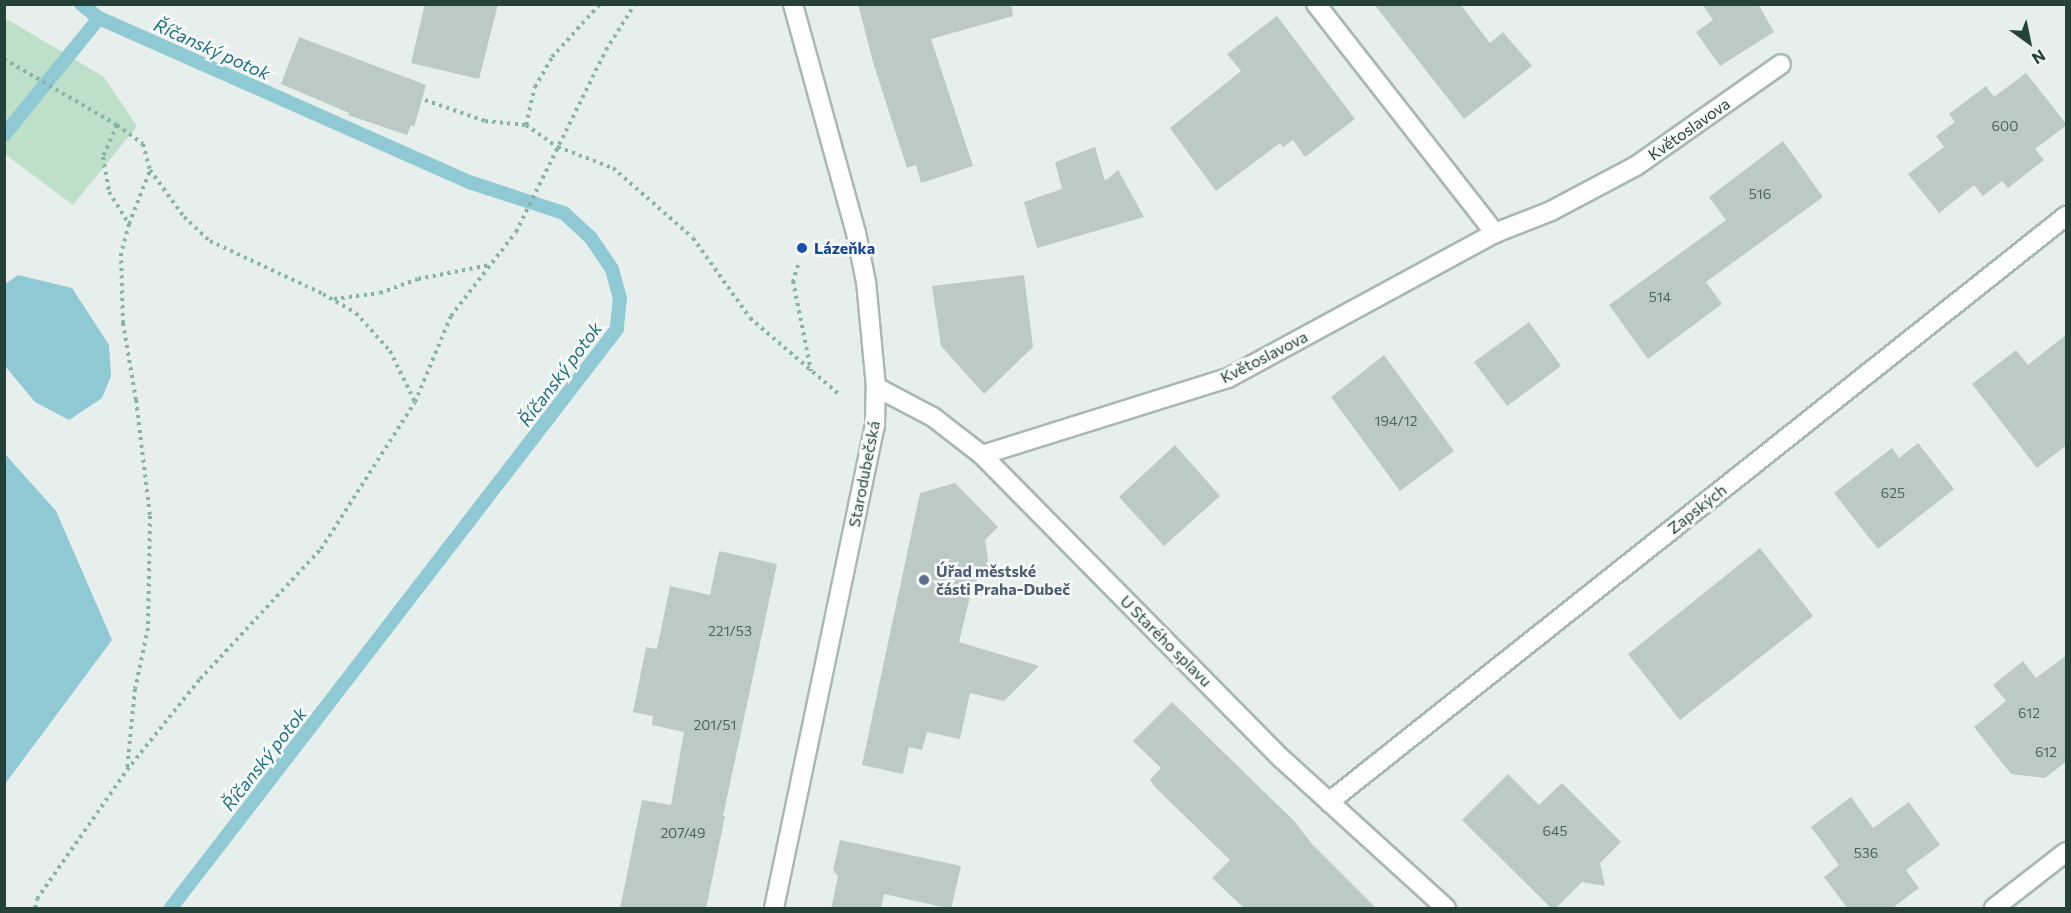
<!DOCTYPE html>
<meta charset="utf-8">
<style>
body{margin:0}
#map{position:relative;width:2071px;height:913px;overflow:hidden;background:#e6efeb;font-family:Commissioner,sans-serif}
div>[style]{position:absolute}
.green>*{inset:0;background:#bfe0c8}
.water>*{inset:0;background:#8ec9d4}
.stream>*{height:14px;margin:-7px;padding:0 7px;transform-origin:7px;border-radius:7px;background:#8ec9d4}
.building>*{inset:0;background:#bbcac4}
.path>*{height:4px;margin-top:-2px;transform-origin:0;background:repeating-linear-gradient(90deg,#86b3a5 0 3px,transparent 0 7.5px)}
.roads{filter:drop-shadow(2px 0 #a8b8b2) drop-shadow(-2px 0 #a8b8b2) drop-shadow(0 2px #a8b8b2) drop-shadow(0 -2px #a8b8b2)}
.street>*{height:18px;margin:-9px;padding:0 9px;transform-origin:9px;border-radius:9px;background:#fff}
.secondary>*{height:18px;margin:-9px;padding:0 9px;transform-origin:9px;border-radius:9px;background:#fff}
.dots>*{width:16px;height:16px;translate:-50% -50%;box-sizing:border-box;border:3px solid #f7fbf9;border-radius:50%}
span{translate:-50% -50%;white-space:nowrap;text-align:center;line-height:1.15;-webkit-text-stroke:5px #f7fbf9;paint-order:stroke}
.number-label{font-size:14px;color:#4a645c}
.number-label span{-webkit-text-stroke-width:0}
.street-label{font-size:16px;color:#24423a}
.transit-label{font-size:16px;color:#164399;font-weight:700}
.left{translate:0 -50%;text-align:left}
.service-label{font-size:16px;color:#4e5e75;font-weight:700}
.water-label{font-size:18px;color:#1c6f80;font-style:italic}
.frame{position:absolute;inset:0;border:6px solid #24423a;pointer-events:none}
.north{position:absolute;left:1999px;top:12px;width:60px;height:60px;-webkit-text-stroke:4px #f7fbf9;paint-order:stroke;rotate:147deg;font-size:16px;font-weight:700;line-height:24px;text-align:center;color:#24423a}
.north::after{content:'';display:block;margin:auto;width:21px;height:27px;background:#24423a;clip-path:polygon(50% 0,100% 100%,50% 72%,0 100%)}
</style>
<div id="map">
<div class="green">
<div style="clip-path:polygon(5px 18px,104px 77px,137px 126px,73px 205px,5px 154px)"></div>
</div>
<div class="water">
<div style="clip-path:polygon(18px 275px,72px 288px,109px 345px,111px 376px,102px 398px,69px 420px,35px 402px,5px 366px,5px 284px)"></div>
<div style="clip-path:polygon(5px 454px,56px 511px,112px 640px,5px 784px)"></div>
</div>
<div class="stream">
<div style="left:81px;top:4px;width:23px;rotate:38deg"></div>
<div style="left:99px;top:18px;width:405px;rotate:23.9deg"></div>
<div style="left:469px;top:182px;width:100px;rotate:18.1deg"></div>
<div style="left:564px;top:213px;width:37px;rotate:43deg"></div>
<div style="left:591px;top:238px;width:37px;rotate:56deg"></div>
<div style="left:612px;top:269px;width:30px;rotate:75deg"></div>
<div style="left:620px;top:298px;width:31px;rotate:96deg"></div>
<div style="left:617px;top:329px;width:731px;rotate:127.61deg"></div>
<div style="left:4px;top:135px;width:151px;rotate:-50.9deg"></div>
</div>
<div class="building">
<div style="clip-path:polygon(425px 4px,498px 4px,479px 79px,411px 63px)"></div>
<div style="clip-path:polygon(858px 4px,1011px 4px,1013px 16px,931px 39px,973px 166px,921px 183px,916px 165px,907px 168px,873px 62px)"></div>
<div style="clip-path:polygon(1374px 4px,1460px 4px,1490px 43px,1503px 32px,1532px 66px,1464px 119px)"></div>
<div style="clip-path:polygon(1702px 4px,1758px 4px,1774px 32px,1720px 66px,1696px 32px,1713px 20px)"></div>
<div style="clip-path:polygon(1277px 16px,1355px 119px,1305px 157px,1293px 140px,1283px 147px,1280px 143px,1216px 191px,1170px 128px,1241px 71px,1227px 54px)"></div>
<div style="clip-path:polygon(299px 37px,426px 85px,414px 127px,411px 125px,407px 135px,348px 115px,349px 113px,281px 84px)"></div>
<div style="clip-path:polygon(2026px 73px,2067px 125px,2035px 149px,2044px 160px,2008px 188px,2002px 181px,1983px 196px,1974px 185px,1939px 213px,1908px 174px,1944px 147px,1936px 136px,1955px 122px,1949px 114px,1986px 86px,1994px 97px)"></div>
<div style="clip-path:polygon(1783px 141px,1823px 197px,1706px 282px,1722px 304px,1648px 359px,1609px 305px,1726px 220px,1709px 197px)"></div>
<div style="clip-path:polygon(1095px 147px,1105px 181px,1118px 170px,1144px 217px,1037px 248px,1024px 202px,1062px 189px,1055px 162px)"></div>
<div style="clip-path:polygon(1024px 275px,1033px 347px,984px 394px,941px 346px,932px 286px)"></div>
<div style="clip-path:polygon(1529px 322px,1561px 366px,1507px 406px,1474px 362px)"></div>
<div style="clip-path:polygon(2067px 334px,2067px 445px,2037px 468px,1972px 384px,2016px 350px,2028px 365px)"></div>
<div style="clip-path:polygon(1384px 355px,1454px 451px,1400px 491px,1331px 397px)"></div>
<div style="clip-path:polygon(1918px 443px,1954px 489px,1878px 549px,1834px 493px,1892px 448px,1899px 458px)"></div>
<div style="clip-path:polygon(1175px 445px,1220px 496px,1164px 546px,1119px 497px)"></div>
<div style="clip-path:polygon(955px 483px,998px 527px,985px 540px,990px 573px,973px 584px,959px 642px,1039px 666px,1004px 701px,970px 693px,960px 739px,927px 732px,922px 750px,909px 747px,903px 774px,862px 765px,920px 493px)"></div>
<div style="clip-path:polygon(1760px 548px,1813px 616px,1680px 720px,1628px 654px)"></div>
<div style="clip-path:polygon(719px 551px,777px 564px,723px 816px,725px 816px,706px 909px,620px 909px,642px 800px,671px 805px,684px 732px,652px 725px,653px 716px,633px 712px,646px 647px,657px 649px,670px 586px,710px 595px)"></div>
<div style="clip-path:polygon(2067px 655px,2067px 761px,2045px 778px,2011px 774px,1974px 727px,2006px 701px,1993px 685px,2023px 661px,2036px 678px)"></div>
<div style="clip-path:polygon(1172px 702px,1294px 821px,1312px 844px,1377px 909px,1245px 909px,1212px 878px,1230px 860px,1155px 787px,1150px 780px,1161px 768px,1133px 741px)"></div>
<div style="clip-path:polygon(1508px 774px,1539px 805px,1562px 783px,1621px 842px,1600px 863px,1605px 886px,1582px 882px,1555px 909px,1552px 909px,1462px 820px)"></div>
<div style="clip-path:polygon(1851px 797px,1873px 828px,1909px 802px,1940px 845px,1906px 870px,1919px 888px,1891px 909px,1848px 909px,1824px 877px,1839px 865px,1811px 827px)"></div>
<div style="clip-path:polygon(840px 840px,961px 866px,951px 909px,884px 894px,881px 909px,831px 909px,838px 876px,833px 870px)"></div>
</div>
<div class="path">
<div style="left:4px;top:59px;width:131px;rotate:30.3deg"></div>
<div style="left:117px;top:125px;width:35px;rotate:114deg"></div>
<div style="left:103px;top:157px;width:36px;rotate:80deg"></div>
<div style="left:109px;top:192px;width:38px;rotate:58deg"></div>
<div style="left:129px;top:224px;width:30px;rotate:105deg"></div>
<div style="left:121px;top:253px;width:70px;rotate:88.4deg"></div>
<div style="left:123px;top:323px;width:78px;rotate:80.4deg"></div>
<div style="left:136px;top:400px;width:117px;rotate:83.1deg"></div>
<div style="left:150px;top:516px;width:112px;rotate:91deg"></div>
<div style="left:148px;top:628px;width:62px;rotate:102deg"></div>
<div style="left:135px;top:689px;width:80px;rotate:95.7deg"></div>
<div style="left:425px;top:100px;width:64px;rotate:19.3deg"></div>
<div style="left:485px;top:121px;width:41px;rotate:5.6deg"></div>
<div style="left:526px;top:125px;width:39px;rotate:-77deg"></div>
<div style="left:535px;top:87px;width:34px;rotate:-60deg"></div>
<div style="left:552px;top:57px;width:72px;rotate:-47.8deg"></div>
<div style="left:117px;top:125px;width:32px;rotate:36deg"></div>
<div style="left:143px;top:144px;width:27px;rotate:75deg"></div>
<div style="left:150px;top:170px;width:58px;rotate:54.1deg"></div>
<div style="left:184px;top:217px;width:35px;rotate:43deg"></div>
<div style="left:210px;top:241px;width:125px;rotate:25.1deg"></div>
<div style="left:323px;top:294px;width:38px;rotate:30deg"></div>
<div style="left:356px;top:313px;width:51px;rotate:48.2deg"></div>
<div style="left:390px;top:351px;width:57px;rotate:63.9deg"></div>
<div style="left:526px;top:125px;width:39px;rotate:35deg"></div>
<div style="left:558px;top:147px;width:59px;rotate:20.9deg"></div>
<div style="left:613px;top:168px;width:106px;rotate:41.2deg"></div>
<div style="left:693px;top:238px;width:98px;rotate:54.5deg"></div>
<div style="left:750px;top:318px;width:120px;rotate:40.6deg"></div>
<div style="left:129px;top:224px;width:58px;rotate:-68.7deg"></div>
<div style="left:798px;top:265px;width:17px;rotate:107deg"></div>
<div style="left:793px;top:281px;width:92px;rotate:78.7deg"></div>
<div style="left:334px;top:299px;width:46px;rotate:-7.4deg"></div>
<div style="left:380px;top:293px;width:40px;rotate:-20.2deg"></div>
<div style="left:418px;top:279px;width:73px;rotate:-11deg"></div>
<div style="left:35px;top:908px;width:9px;rotate:-77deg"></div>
<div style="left:37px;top:899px;width:157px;rotate:-55.1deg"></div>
<div style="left:127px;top:770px;width:117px;rotate:-51.3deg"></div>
<div style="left:200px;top:679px;width:178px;rotate:-47.1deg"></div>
<div style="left:321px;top:549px;width:174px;rotate:-57.4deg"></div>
<div style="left:415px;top:402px;width:93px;rotate:-67.3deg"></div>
<div style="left:451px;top:316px;width:106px;rotate:-52.3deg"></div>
<div style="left:516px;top:232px;width:203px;rotate:-63.7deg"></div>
<div style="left:606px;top:50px;width:54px;rotate:-57.8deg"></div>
</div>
<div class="roads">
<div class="street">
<div style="left:1316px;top:4px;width:291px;rotate:52deg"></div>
<div style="left:876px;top:387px;width:64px;rotate:27.8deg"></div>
<div style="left:933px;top:417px;width:62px;rotate:37.8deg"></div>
<div style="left:982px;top:455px;width:427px;rotate:45.4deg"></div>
<div style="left:1282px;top:759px;width:222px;rotate:42.3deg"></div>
<div style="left:982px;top:455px;width:258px;rotate:-17.4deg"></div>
<div style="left:1228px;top:378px;width:304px;rotate:-28.5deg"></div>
<div style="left:1495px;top:233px;width:60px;rotate:-21.4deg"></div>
<div style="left:1551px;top:211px;width:96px;rotate:-27.9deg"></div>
<div style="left:1636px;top:166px;width:177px;rotate:-35.1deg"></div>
<div style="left:1329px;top:802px;width:942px;rotate:-38.49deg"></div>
<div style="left:1994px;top:908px;width:91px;rotate:-37.9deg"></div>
</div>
<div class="secondary">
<div style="left:774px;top:908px;width:492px;rotate:-78.2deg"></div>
<div style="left:875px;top:426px;width:39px;rotate:-89deg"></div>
<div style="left:876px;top:387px;width:105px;rotate:-95.4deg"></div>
<div style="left:866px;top:282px;width:50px;rotate:-101.5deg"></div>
<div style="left:856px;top:233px;width:238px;rotate:-105.4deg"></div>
</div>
</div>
<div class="dots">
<div style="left:802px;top:248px;background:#1a4fb4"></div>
<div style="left:924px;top:580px;background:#5c6f8a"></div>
</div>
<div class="number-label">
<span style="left:2005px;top:126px">600</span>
<span style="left:1760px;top:194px">516</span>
<span style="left:1660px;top:297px">514</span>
<span style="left:1396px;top:421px">194/12</span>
<span style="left:1893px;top:493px">625</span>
<span style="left:730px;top:631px">221/53</span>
<span style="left:2029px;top:713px">612</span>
<span style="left:715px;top:725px">201/51</span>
<span style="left:2046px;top:752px">612</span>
<span style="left:1555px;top:831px">645</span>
<span style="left:683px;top:833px">207/49</span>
<span style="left:1866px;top:853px">536</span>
</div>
<div class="street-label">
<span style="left:1689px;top:129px;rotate:-35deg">Květoslavova</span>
<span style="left:1264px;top:357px;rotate:-27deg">Květoslavova</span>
<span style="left:864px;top:474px;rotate:-79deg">Starodubečská</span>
<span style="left:1697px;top:509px;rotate:-38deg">Zapských</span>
<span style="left:1166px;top:641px;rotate:45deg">U Starého splavu</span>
</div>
<div class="transit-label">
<span class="left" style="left:814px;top:248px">Lázeňka</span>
</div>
<div class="service-label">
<span class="left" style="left:936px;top:580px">Úřad městské<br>části Praha-Dubeč</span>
</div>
<div class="water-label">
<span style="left:212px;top:49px;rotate:24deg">Říčanský potok</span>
<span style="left:560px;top:374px;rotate:-53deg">Říčanský potok</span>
<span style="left:264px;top:759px;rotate:-52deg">Říčanský potok</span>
</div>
<div class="frame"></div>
<div class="north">N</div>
</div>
